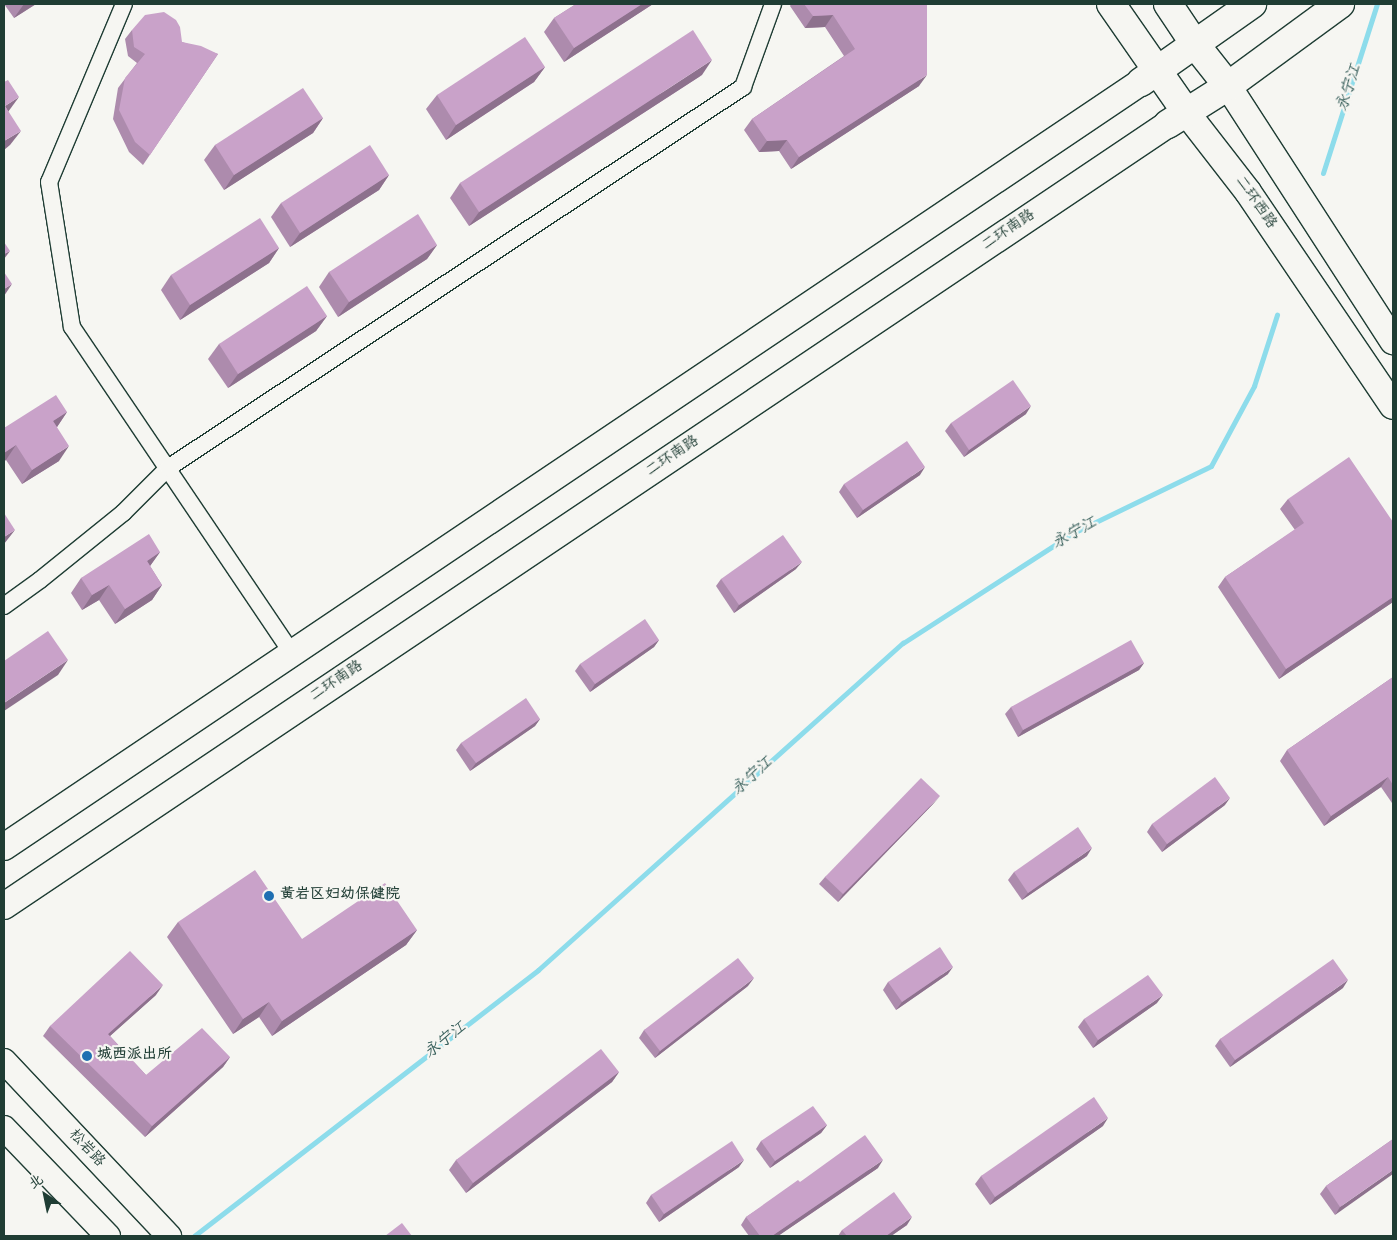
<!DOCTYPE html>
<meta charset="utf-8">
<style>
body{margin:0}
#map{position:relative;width:1397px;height:1240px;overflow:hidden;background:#f6f6f2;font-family:Dekko,"LXGW WenKai TC",sans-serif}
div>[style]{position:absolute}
.stream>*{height:5px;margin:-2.5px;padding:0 2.5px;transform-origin:2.5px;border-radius:2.5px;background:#8ddceb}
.roads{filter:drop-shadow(1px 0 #1f3d34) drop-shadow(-1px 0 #1f3d34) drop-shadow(0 1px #1f3d34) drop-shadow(0 -1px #1f3d34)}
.street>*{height:16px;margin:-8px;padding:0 8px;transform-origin:8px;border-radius:8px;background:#f6f6f2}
.secondary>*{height:24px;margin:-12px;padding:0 12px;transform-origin:12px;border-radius:12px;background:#f6f6f2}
.primary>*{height:26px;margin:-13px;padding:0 13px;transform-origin:13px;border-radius:13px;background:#f6f6f2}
.highway>*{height:28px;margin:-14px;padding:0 14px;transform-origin:14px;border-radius:14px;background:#f6f6f2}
.wall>*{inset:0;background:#ad8bad}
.shaded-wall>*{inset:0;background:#8d718d}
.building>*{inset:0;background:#c9a2c9}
.dots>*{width:14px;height:14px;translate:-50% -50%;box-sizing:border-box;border:2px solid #f6f6f2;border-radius:50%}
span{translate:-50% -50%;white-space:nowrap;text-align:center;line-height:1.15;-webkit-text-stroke:4.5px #f6f6f2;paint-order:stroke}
.street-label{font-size:15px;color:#1f3d34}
.poi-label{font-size:15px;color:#1f3d34;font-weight:700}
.left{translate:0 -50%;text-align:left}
.water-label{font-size:16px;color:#355d59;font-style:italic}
.frame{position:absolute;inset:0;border:5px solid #1f3d34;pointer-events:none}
.north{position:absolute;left:20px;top:1170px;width:50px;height:50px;-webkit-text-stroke:4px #f6f6f2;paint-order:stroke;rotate:326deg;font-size:14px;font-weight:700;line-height:20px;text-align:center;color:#1f3d34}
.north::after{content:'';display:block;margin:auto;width:18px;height:22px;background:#1f3d34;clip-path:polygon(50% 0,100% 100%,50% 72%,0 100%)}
</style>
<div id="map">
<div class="stream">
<div style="left:1323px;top:173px;width:177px;rotate:-72.3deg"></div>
<div style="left:194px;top:1236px;width:435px;rotate:-37.7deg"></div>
<div style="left:538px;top:970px;width:490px;rotate:-41.9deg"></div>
<div style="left:903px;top:643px;width:202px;rotate:-32.9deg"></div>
<div style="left:1073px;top:533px;width:153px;rotate:-25.9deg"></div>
<div style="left:1211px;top:466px;width:91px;rotate:-61.7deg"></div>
<div style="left:1254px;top:386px;width:75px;rotate:-72.1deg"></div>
</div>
<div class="roads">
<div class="street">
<div style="left:124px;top:4px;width:193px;rotate:112.8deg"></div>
<div style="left:49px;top:182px;width:147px;rotate:81deg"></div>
<div style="left:72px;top:327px;width:393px;rotate:56deg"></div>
<div style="left:4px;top:606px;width:44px;rotate:-35.8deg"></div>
<div style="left:40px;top:580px;width:107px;rotate:-38.9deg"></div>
<div style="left:123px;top:513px;width:64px;rotate:-45deg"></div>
<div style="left:168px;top:468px;width:690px;rotate:-33.53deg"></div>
<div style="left:743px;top:87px;width:88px;rotate:-70.1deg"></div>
</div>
<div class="secondary">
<div style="left:4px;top:1061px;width:241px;rotate:46.7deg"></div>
<div style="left:4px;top:1128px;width:150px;rotate:46.1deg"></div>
</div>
<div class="primary">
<div style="left:1228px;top:86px;width:304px;rotate:57.1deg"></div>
<div style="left:1186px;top:112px;width:101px;rotate:52.2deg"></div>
<div style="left:1248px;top:192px;width:258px;rotate:55.9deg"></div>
<div style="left:4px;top:847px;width:1370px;rotate:-33.93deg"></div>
<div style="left:4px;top:906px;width:1402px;rotate:-33.89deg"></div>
</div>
<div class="highway">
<div style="left:1111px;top:4px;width:131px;rotate:55.2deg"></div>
<div style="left:1168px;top:4px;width:47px;rotate:56.3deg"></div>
<div style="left:1194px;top:43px;width:55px;rotate:51.7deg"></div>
<div style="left:1141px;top:82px;width:136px;rotate:-35.1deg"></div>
<div style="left:1168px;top:124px;width:71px;rotate:-32.3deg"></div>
<div style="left:1228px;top:86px;width:139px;rotate:-36.2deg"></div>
</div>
</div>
<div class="wall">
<div style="clip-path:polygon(4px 4px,36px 4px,14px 18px)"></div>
<div style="clip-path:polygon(576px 4px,653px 4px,564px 62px,544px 32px,554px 18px)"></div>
<div style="clip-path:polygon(791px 4px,927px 4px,919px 86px,791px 169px,779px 151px,759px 152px,744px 130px,752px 119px,844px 56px,825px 27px,805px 28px,790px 6px)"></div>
<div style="clip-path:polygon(132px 30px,182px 42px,218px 54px,143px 165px,129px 152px,113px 119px,118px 88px,137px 63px,128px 56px,125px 39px)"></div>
<div style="clip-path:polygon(545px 67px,534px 82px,446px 140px,426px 109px,437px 95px)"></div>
<div style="clip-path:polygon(702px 75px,469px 226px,450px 198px,460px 183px)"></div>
<div style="clip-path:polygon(323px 118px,313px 133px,224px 190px,204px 160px,215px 145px)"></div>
<div style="clip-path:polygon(389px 175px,379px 190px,290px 247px,271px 217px,281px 203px)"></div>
<div style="clip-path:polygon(437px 245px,427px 259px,338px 317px,319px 287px,329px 272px)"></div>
<div style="clip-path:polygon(279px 248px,269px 263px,180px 320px,161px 290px,171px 275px)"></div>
<div style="clip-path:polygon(327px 316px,316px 331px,228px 388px,208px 359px,219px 344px)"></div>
<div style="clip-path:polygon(67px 412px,57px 427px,59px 461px,22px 484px,6px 460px,4px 461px,4px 428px)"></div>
<div style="clip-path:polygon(1026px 414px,964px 457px,945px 431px,951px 423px)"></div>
<div style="clip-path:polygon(920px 475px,857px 518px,839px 492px,844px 484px)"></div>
<div style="clip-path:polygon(1288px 499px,1393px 522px,1393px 602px,1279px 679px,1218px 587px,1225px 577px,1295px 530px,1280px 509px)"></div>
<div style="clip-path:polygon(160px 552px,150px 566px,162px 585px,152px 600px,115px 624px,99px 600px,82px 610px,71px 593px,81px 578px)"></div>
<div style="clip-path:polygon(796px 569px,734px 613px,716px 586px,721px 579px)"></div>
<div style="clip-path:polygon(659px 640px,654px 647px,590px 692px,575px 671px,580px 664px)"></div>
<div style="clip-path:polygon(1144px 663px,1139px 670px,1018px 737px,1005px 714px,1011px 707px)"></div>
<div style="clip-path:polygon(1393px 677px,1393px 803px,1392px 803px,1381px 787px,1324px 826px,1280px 761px,1287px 750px)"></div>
<div style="clip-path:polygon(540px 719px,535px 726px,470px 771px,456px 750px,461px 743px)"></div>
<div style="clip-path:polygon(934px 803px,838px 902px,819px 884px,825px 877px)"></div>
<div style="clip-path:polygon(1225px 805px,1162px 852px,1147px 832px,1152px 824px)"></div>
<div style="clip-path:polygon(1087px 856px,1022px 900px,1008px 880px,1014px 872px)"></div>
<div style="clip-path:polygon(178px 922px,302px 939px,417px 930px,406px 945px,272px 1036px,259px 1017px,233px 1034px,167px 937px)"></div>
<div style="clip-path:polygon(948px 974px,896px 1010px,883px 990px,888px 982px)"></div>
<div style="clip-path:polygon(748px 986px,655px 1058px,639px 1038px,644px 1030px)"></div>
<div style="clip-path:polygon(1343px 988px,1230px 1067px,1215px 1046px,1220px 1039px)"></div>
<div style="clip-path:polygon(156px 995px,110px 1036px,146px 1075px,230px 1057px,223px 1067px,145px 1137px,43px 1036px,50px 1026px)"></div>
<div style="clip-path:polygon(1157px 1003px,1093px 1048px,1078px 1027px,1084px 1019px)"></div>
<div style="clip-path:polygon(619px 1072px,612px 1082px,466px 1193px,449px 1170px,456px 1160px)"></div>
<div style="clip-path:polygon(827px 1125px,821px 1133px,770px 1168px,756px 1149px,761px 1141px)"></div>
<div style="clip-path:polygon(1103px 1126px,990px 1205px,975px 1184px,981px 1176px)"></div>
<div style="clip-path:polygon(1393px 1139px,1335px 1215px,1320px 1194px,1326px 1186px)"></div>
<div style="clip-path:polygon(739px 1167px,659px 1222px,646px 1203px,651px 1195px)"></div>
<div style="clip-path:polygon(878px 1168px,778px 1236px,749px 1236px,741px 1225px,746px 1217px,800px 1182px)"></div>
<div style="clip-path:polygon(907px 1225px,891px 1236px,838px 1236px,842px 1230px)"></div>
</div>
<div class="shaded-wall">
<div style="clip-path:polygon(24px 4px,36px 4px,14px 18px)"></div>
<div style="clip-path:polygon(642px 4px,653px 4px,564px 62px,574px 48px)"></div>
<div style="clip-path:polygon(833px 15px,825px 27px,805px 28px,813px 16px)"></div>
<div style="clip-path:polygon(712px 60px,702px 75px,469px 226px,479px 212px)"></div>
<div style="clip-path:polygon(545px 67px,534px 82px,446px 140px,456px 125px)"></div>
<div style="clip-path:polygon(927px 75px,919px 86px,791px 169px,799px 157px)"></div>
<div style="clip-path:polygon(19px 97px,8px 112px,5px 106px)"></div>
<div style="clip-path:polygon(323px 118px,313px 133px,224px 190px,234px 175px)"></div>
<div style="clip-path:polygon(21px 131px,10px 145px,4px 150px,4px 141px)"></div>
<div style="clip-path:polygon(787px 140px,779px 151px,759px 152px,767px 141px)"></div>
<div style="clip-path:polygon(389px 175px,379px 190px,290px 247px,300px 233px)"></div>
<div style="clip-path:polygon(437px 245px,427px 259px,338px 317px,349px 302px)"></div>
<div style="clip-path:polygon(279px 248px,269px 263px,180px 320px,190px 305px)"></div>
<div style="clip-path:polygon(10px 251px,4px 259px,4px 254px)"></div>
<div style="clip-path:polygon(12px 284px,4px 296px,4px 289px)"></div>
<div style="clip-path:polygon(327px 316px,316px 331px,228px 388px,238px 374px)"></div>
<div style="clip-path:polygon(1031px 406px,1026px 414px,964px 457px,969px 450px)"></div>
<div style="clip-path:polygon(67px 412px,57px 427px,53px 421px)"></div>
<div style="clip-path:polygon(16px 445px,6px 460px,4px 461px,4px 453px)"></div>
<div style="clip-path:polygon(69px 446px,59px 461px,22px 484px,32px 470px)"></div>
<div style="clip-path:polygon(925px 467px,920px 475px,857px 518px,863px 510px)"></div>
<div style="clip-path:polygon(15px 530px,4px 544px,4px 545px,4px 537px)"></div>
<div style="clip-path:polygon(160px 552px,150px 566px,147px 561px)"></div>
<div style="clip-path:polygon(802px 562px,796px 569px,734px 613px,739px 605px)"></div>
<div style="clip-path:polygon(109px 585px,99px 600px,82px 610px,92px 595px)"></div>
<div style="clip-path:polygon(162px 585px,152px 600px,115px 624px,125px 609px)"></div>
<div style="clip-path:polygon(1393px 597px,1393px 602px,1279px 679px,1286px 669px)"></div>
<div style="clip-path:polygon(659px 640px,654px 647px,590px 692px,595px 684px)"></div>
<div style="clip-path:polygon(68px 660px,58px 675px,4px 711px,4px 703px)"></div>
<div style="clip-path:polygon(1144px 663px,1139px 670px,1018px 737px,1023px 730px)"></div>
<div style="clip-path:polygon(540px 719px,535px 726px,470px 771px,476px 763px)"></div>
<div style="clip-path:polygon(1388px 777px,1381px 787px,1324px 826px,1331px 816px)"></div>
<div style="clip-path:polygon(940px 796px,934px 803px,838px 902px,843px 894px)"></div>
<div style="clip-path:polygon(1230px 798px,1225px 805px,1162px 852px,1167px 844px)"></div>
<div style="clip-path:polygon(1092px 848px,1087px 856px,1022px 900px,1028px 893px)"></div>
<div style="clip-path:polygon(417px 930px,406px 945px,272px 1036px,282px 1021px)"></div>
<div style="clip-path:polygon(953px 967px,948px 974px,896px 1010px,902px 1002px)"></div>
<div style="clip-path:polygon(754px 978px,748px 986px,655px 1058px,660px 1051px)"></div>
<div style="clip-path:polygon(1348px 980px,1343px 988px,1230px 1067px,1235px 1060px)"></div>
<div style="clip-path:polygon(163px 985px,156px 995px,101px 1044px,108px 1034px)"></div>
<div style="clip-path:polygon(1163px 995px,1157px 1003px,1093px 1048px,1098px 1040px)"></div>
<div style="clip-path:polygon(269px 1002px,259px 1017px,233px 1034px,243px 1019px)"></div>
<div style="clip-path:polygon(230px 1057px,223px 1067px,145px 1137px,152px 1126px)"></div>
<div style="clip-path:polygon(619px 1072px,612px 1082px,466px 1193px,473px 1183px)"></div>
<div style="clip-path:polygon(1108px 1118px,1103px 1126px,990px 1205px,995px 1197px)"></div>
<div style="clip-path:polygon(827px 1125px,821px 1133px,770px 1168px,775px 1161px)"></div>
<div style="clip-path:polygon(744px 1160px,739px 1167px,659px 1222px,664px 1214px)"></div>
<div style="clip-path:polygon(883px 1160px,878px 1168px,778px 1236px,772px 1236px)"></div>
<div style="clip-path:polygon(1393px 1170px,1393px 1174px,1335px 1215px,1340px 1207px)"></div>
<div style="clip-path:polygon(912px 1217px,907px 1225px,891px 1236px,886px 1236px)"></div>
</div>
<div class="building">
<div style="clip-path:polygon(576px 4px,642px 4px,574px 48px,554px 18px)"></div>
<div style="clip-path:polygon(804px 4px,927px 4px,927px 75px,799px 157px,787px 140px,767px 141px,752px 119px,855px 49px,833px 15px,813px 16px)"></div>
<div style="clip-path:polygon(164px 12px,176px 20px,180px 27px,182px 42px,201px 46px,218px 54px,150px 155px,135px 142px,119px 110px,125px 78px,145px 54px,134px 47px,132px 30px,145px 15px)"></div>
<div style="clip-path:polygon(693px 30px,712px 60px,479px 212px,460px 183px)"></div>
<div style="clip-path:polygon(525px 37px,545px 67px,456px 125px,437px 95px)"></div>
<div style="clip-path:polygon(8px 80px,19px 97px,5px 106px,21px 131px,4px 141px,4px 82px)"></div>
<div style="clip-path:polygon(303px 88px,323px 118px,234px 175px,215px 145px)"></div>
<div style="clip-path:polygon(370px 145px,389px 175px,300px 233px,281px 203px)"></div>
<div style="clip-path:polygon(418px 214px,437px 245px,349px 302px,329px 272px)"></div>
<div style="clip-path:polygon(260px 218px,279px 248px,190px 305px,171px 275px)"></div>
<div style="clip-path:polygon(4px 242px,10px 251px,4px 254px)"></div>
<div style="clip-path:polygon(4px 272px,12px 284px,4px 289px)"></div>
<div style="clip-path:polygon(307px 286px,327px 316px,238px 374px,219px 344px)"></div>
<div style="clip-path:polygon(1013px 380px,1031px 406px,969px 450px,951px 423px)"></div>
<div style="clip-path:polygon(56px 395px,67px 412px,53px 421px,69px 446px,32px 470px,16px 445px,4px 453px,4px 428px)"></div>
<div style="clip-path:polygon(907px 441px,925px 467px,863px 510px,844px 484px)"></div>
<div style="clip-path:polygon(1349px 457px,1393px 522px,1393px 597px,1286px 669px,1225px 577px,1304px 523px,1288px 499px)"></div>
<div style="clip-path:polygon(4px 513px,15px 530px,4px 537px)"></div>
<div style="clip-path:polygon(149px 534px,160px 552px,147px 561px,162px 585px,125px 609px,109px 585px,92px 595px,81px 578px)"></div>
<div style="clip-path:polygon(783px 535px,802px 562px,739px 605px,721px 579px)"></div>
<div style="clip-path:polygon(645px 619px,659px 640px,595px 684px,580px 664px)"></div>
<div style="clip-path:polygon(48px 631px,68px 660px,4px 703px,4px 661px)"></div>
<div style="clip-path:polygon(1131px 640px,1144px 663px,1023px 730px,1011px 707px)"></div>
<div style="clip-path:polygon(1393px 677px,1393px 785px,1388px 777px,1331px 816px,1287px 750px)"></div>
<div style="clip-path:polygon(526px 698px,540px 719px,476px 763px,461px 743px)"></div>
<div style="clip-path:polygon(1215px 777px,1230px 798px,1167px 844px,1152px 824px)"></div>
<div style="clip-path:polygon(921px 778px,940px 796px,843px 894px,825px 877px)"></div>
<div style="clip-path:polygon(1078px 827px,1092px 848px,1028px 893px,1014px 872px)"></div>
<div style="clip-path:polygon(255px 870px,302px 939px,385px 883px,417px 930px,282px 1021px,269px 1002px,243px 1019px,178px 922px)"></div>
<div style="clip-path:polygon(940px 947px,953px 967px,902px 1002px,888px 982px)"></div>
<div style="clip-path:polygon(130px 951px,163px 985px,108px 1034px,146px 1075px,202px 1028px,230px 1057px,152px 1126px,50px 1026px)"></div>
<div style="clip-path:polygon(738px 958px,754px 978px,660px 1051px,644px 1030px)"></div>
<div style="clip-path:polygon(1333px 959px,1348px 980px,1235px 1060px,1220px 1039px)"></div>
<div style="clip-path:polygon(1148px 975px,1163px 995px,1098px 1040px,1084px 1019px)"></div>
<div style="clip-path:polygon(601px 1049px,619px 1072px,473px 1183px,456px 1160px)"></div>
<div style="clip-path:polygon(1094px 1097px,1108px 1118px,995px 1197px,981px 1176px)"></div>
<div style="clip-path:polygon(813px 1106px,827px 1125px,775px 1161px,761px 1141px)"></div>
<div style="clip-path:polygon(865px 1135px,883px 1160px,772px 1236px,760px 1236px,746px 1217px,798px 1180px,800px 1182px)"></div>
<div style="clip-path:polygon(1393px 1139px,1393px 1170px,1340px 1207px,1326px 1186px)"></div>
<div style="clip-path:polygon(732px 1141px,744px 1160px,664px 1214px,651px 1195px)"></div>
<div style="clip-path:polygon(894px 1192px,912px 1217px,886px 1236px,847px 1236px,842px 1230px)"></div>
<div style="clip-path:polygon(402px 1223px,412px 1236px,385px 1236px)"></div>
</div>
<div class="dots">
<div style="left:269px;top:896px;background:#1f6fb2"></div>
<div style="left:87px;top:1056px;background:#1f6fb2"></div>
</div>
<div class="street-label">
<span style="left:1255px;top:203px;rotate:55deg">二环西路</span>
<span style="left:1009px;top:231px;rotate:-34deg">二环南路</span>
<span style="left:673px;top:457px;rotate:-34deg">二环南路</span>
<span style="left:337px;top:682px;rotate:-34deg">二环南路</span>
<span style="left:86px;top:1149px;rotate:47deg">松岩路</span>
</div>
<div class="poi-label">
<span class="left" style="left:280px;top:896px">黄岩区妇幼保健院</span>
<span class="left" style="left:97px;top:1056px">城西派出所</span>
</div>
<div class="water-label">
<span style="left:1350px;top:88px;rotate:-72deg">永宁江</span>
<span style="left:1075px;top:534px;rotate:-29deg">永宁江</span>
<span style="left:753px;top:777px;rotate:-42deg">永宁江</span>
<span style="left:446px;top:1041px;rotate:-38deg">永宁江</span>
</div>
<div class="frame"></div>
<div class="north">北</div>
</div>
